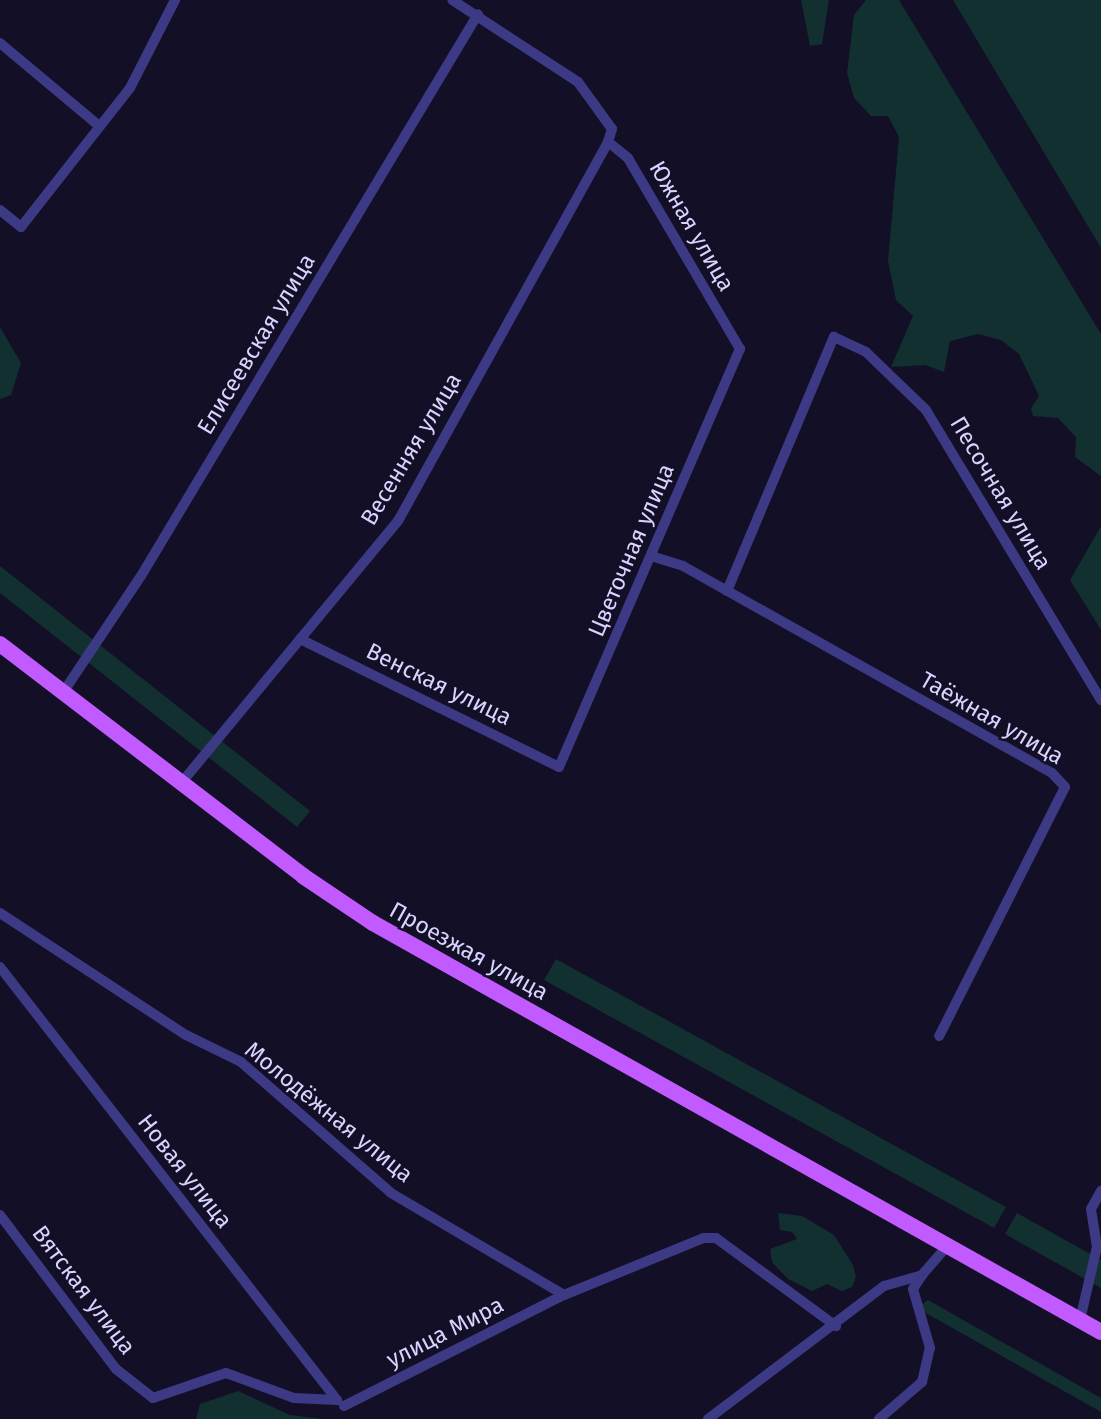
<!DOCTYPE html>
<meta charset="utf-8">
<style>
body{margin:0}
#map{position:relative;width:1101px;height:1419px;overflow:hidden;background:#130f26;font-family:"Fira Sans",sans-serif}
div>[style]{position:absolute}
.green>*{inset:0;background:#12302f}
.minor>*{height:10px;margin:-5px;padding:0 5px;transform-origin:5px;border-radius:5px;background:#3d3a85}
.primary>*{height:16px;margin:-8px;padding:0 8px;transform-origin:8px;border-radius:8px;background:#c25bff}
span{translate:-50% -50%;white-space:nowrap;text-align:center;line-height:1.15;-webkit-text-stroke:5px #130f26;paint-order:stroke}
.street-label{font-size:23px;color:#d9d4ff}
</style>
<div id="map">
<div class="green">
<div style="clip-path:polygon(801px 0,829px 0,822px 44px,810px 46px)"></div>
<div style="clip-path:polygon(866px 0,899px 0,1101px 334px,1101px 476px,1075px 457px,1076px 437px,1058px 418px,1033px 416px,1031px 408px,1039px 396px,1019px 354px,1001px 340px,978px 334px,950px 341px,944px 372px,925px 365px,891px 367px,913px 316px,896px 300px,888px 261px,899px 137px,888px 116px,871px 116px,854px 98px,847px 73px,854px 15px)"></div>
<div style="clip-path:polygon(953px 0,1101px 0,1101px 248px)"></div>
<div style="clip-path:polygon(0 327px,21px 363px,11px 395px,0 399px)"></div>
<div style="clip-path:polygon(1101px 526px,1101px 630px,1070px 580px)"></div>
<div style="clip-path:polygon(0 566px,310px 811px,297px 827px,0 593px)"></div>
<div style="clip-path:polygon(556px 959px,1006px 1207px,994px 1228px,544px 980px)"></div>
<div style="clip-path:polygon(778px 1213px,802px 1216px,834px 1235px,853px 1265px,856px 1277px,852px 1287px,842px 1291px,827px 1284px,812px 1291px,788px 1279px,772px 1262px,770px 1249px,797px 1239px,792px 1232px,780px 1230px)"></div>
<div style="clip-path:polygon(1017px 1213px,1101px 1260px,1101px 1288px,1005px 1234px)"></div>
<div style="clip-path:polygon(928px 1300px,1101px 1398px,1101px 1412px,917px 1308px)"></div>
<div style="clip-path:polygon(238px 1391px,290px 1415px,323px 1419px,196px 1419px,200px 1404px)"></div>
</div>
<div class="minor">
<div style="left:0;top:43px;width:128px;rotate:39.9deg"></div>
<div style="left:0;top:210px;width:27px;rotate:39deg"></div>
<div style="left:21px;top:227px;width:177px;rotate:-51.9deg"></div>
<div style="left:130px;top:88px;width:99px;rotate:-62.9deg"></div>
<div style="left:651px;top:556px;width:34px;rotate:17deg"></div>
<div style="left:683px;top:566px;width:423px;rotate:29.3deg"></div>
<div style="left:1052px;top:773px;width:19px;rotate:47deg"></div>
<div style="left:1065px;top:787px;width:279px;rotate:116.8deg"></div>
<div style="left:727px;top:591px;width:276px;rotate:-67.2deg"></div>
<div style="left:834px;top:337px;width:35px;rotate:25deg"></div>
<div style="left:866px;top:352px;width:83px;rotate:44deg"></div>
<div style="left:926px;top:410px;width:339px;rotate:58.9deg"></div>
<div style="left:300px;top:639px;width:289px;rotate:26.3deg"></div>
<div style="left:559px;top:767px;width:456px;rotate:-66.6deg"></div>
<div style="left:740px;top:349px;width:221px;rotate:-120.4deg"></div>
<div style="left:628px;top:158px;width:26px;rotate:-141deg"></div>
<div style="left:608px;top:142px;width:14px;rotate:-73deg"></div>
<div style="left:612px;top:129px;width:58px;rotate:-125.9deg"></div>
<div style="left:578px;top:82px;width:150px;rotate:-146.9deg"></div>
<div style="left:64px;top:691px;width:138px;rotate:-56.2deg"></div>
<div style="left:141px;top:576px;width:655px;rotate:-59.05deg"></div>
<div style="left:182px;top:782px;width:339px;rotate:-50.4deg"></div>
<div style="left:398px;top:521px;width:433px;rotate:-61deg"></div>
<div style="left:0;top:913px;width:222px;rotate:33.3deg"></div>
<div style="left:186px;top:1035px;width:61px;rotate:26.1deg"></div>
<div style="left:241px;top:1062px;width:199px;rotate:41.1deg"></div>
<div style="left:391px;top:1193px;width:201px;rotate:30.5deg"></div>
<div style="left:0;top:967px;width:549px;rotate:52.11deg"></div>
<div style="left:0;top:1215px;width:193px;rotate:53deg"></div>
<div style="left:116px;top:1369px;width:47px;rotate:38.1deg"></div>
<div style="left:153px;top:1398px;width:77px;rotate:-18.9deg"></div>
<div style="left:226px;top:1373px;width:72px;rotate:20.2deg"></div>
<div style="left:294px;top:1398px;width:43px;rotate:2.7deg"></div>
<div style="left:1080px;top:1320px;width:75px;rotate:-76.9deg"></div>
<div style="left:1097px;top:1247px;width:38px;rotate:-99deg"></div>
<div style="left:1091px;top:1209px;width:21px;rotate:-61deg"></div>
<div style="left:344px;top:1406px;width:246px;rotate:-26.8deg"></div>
<div style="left:564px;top:1295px;width:151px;rotate:-22.2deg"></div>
<div style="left:704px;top:1238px;width:12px"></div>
<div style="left:716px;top:1238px;width:149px;rotate:36.3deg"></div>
<div style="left:708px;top:1419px;width:221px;rotate:-37.1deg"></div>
<div style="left:884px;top:1286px;width:40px;rotate:-16deg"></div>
<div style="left:922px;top:1275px;width:40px;rotate:-49deg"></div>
<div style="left:879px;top:1419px;width:57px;rotate:-40.7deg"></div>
<div style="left:922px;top:1382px;width:35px;rotate:-77deg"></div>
<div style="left:930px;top:1348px;width:61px;rotate:-106.1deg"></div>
<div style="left:913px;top:1289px;width:17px;rotate:-57deg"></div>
</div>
<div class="primary">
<div style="left:0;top:644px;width:382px;rotate:37.4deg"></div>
<div style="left:303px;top:876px;width:84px;rotate:33.9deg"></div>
<div style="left:373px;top:923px;width:835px;rotate:29.33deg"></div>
</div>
<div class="street-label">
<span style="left:692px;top:226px;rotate:60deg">Южная улица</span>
<span style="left:256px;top:344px;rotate:-59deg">Елисеевская улица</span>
<span style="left:411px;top:449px;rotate:-59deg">Весенняя улица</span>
<span style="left:1001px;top:493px;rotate:59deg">Песочная улица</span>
<span style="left:631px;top:550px;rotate:-67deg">Цветочная улица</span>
<span style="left:439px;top:684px;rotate:26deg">Венская улица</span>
<span style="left:992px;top:718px;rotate:30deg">Таёжная улица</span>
<span style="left:469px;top:951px;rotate:29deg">Проезжая улица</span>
<span style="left:329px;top:1112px;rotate:39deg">Молодёжная улица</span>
<span style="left:185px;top:1171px;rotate:52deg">Новая улица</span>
<span style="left:84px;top:1290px;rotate:53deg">Вятская улица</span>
<span style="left:445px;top:1332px;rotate:-27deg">улица Мира</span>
</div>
</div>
